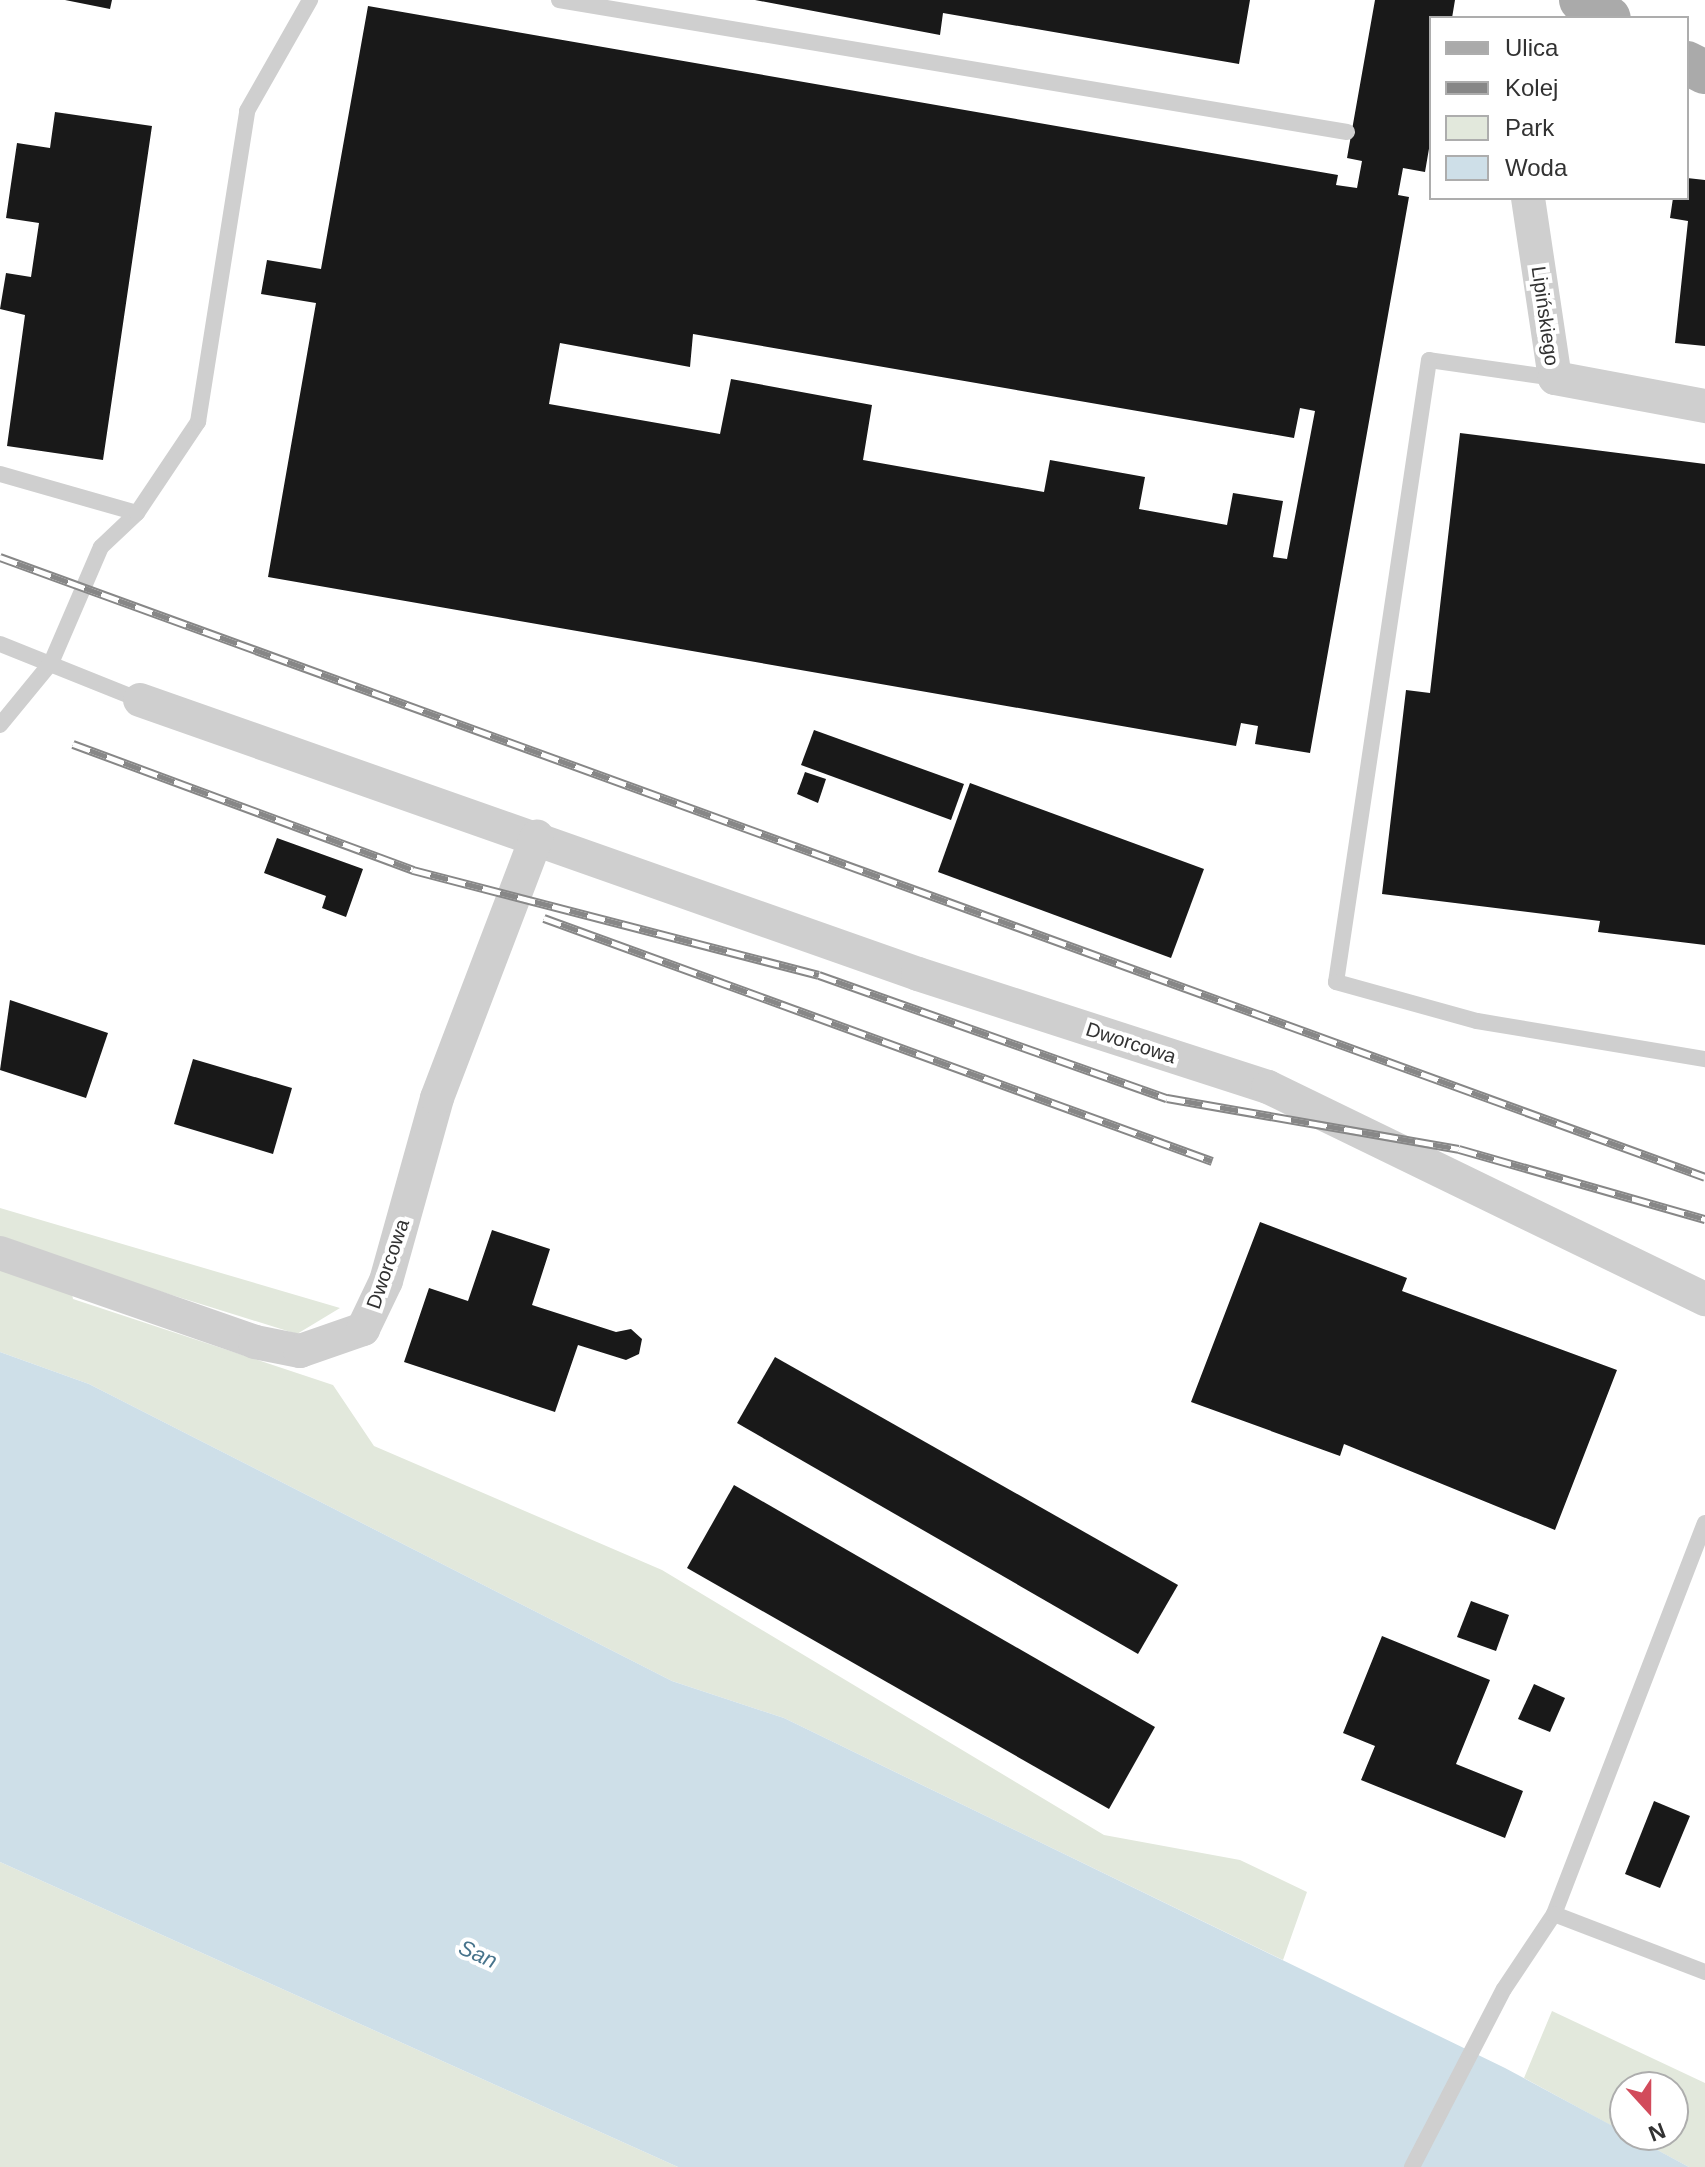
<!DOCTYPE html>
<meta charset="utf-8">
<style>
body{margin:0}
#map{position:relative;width:1705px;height:2167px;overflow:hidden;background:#fff;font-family:Helvetica,sans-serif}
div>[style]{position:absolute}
.green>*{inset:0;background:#e2e8dc}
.water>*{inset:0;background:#cedfe8}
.building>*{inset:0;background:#191919}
.service>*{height:16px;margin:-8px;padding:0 8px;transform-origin:8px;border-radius:8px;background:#cfcfcf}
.minor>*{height:34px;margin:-17px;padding:0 17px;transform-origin:17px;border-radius:17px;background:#cfcfcf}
.primary>*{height:44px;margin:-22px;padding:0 22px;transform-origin:22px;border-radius:22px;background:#aaa}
.rail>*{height:9px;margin-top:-4.5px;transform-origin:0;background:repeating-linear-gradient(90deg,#fff 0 18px,#878787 0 36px);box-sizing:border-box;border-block:2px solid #878787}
span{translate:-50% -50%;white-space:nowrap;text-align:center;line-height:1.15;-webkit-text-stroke:8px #fff;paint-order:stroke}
.street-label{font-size:20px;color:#323232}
.water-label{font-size:22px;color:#48748c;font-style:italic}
.legend{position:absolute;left:1429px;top:16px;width:260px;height:184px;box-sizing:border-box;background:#fff;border:2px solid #adadad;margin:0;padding:10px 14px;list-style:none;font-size:24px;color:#323232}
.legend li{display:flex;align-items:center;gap:16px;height:40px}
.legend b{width:40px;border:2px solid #adadad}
.north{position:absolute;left:1609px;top:2071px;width:80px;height:80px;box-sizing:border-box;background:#fff;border:2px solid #adadad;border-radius:50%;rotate:159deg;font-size:22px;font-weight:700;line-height:32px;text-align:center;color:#323232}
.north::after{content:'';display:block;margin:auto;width:28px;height:36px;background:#d24b5b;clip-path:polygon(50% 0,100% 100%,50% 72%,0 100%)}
</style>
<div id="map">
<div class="green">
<div style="clip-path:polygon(0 1208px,340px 1308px,297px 1334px,66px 1262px,73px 1299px,333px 1385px,374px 1446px,662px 1570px,1104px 1835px,1240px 1860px,1307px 1892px,1283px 1960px,784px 1718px,672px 1681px,89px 1384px,0 1352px)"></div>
<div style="clip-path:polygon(0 1862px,678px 2167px,0 2167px)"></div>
<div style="clip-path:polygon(1552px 2011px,1705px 2083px,1705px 2167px,1689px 2167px,1629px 2135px,1673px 2135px,1673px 2087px,1625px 2087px,1625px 2133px,1524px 2078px)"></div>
</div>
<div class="water">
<div style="clip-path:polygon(0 1352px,89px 1384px,672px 1681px,784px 1718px,1505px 2068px,1689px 2167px,678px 2167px,0 1862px)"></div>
</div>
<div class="building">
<div style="clip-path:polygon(65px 0,112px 0,110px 9px)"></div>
<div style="clip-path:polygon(755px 0,1250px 0,1239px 64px,943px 13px,940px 35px)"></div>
<div style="clip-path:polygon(evenodd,1375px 0,1455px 0,1452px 18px,1431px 18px,1431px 137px,1425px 172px,1403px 168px,1398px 195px,1409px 197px,1310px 753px,1255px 744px,1258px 726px,1241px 723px,1236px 746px,268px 577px,316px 303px,261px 294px,267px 260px,321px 269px,368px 6px,1338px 175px,1336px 185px,1357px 188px,1362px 161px,1347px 158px,1375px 0,693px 334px,1294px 438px,1300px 408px,1315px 411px,1287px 559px,1273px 557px,1283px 501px,1233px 493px,1227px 525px,1139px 509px,1145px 477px,1050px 460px,1044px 492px,863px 460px,872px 405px,731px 379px,720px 434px,549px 404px,560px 343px,690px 367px,693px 334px)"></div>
<div style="clip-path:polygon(55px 112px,152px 126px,103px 460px,7px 446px,25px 315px,0 309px,6px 273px,31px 277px,39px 223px,6px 218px,17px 143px,50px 148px)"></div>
<div style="clip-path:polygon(1687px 178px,1705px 180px,1705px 346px,1675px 343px,1688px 221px,1670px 218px,1673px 198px,1687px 198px)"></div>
<div style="clip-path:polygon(1460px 433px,1705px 464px,1705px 945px,1598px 932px,1600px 921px,1382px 894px,1406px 690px,1430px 693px)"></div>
<div style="clip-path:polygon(814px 730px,964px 784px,951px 820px,801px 765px)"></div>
<div style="clip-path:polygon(805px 772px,826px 779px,818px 803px,797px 794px)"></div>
<div style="clip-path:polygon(970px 783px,1204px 869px,1171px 958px,938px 872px)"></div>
<div style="clip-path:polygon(277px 838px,363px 869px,346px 917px,322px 908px,326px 896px,264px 873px)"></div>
<div style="clip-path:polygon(10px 1000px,108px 1033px,86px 1098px,0 1070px)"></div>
<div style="clip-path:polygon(193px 1059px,292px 1088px,273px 1154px,174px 1124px)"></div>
<div style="clip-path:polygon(1260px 1222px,1407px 1278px,1402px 1291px,1617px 1370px,1555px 1530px,1344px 1444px,1340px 1456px,1191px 1402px)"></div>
<div style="clip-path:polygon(492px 1230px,550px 1249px,532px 1305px,616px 1332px,631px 1329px,642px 1339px,639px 1354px,626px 1360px,578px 1345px,555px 1412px,404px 1362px,429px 1288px,468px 1301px)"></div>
<div style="clip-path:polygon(775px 1357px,1178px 1585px,1138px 1654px,737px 1423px)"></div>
<div style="clip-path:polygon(734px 1485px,1155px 1727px,1109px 1809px,687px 1568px)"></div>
<div style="clip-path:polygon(1471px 1601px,1509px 1615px,1496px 1651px,1457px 1637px)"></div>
<div style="clip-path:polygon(1382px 1636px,1490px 1680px,1456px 1764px,1523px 1791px,1505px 1838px,1361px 1780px,1375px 1746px,1343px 1733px)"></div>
<div style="clip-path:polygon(1534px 1684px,1565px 1698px,1550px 1732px,1518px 1719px)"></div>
<div style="clip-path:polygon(1654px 1801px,1690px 1816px,1660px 1888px,1625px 1874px)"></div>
</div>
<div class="service">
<div style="left:559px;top:0;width:799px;rotate:9.51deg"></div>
<div style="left:1555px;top:378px;width:127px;rotate:-171.9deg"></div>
<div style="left:1429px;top:360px;width:629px;rotate:98.5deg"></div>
<div style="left:1336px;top:982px;width:146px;rotate:15.5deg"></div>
<div style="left:1477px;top:1021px;width:231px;rotate:9.5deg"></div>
<div style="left:0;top:474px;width:142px;rotate:15.9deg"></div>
<div style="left:0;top:644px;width:151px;rotate:21.8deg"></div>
<div style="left:0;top:725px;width:80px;rotate:-50.6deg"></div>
<div style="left:51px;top:663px;width:126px;rotate:-66.7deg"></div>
<div style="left:101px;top:547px;width:50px;rotate:-43.4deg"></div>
<div style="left:137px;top:513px;width:110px;rotate:-56.2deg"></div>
<div style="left:198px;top:422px;width:315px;rotate:-81deg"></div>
<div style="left:247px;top:111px;width:128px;rotate:-60.4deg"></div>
<div style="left:1554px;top:1914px;width:419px;rotate:-68.9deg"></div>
<div style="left:1412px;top:2167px;width:200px;rotate:-62.7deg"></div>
<div style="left:1504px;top:1989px;width:90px;rotate:-56.3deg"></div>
<div style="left:1554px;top:1914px;width:162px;rotate:21deg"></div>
</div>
<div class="minor">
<div style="left:1528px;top:198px;width:182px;rotate:81.5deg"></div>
<div style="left:1555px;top:378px;width:153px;rotate:10.6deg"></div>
<div style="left:140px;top:700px;width:825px;rotate:19.4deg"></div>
<div style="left:918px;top:974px;width:368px;rotate:17.9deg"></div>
<div style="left:1268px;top:1087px;width:486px;rotate:25.9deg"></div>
<div style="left:0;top:1253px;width:270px;rotate:19.2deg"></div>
<div style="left:255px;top:1342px;width:46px;rotate:11.3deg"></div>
<div style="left:300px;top:1351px;width:67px;rotate:-19.2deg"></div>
<div style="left:363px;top:1329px;width:53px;rotate:-64.4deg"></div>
<div style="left:386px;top:1281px;width:190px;rotate:-74.4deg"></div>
<div style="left:437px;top:1098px;width:280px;rotate:-69.1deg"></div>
</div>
<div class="primary">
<div style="left:1581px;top:0;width:33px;rotate:33deg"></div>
<div style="left:1687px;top:63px;width:20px;rotate:27deg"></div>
</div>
<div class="rail">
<div style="left:0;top:557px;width:1814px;rotate:19.98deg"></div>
<div style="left:73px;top:744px;width:363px;rotate:20.3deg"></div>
<div style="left:413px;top:870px;width:419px;rotate:14.5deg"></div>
<div style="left:819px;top:975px;width:369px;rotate:19.5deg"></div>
<div style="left:1167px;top:1098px;width:296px;rotate:9.9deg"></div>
<div style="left:1459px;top:1149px;width:256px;rotate:15.9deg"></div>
<div style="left:544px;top:918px;width:711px;rotate:19.99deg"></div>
</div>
<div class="street-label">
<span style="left:1545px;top:316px;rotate:82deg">Lipińskiego</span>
<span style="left:1131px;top:1043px;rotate:18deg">Dworcowa</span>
<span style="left:388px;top:1264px;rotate:-71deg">Dworcowa</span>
</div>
<div class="water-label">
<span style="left:478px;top:1954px;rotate:24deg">San</span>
</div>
<ul class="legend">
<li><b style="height:10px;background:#aaa"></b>Ulica</li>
<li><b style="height:10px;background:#878787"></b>Kolej</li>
<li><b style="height:22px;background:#e2e8dc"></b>Park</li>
<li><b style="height:22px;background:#cedfe8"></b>Woda</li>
</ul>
<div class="north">N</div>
</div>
